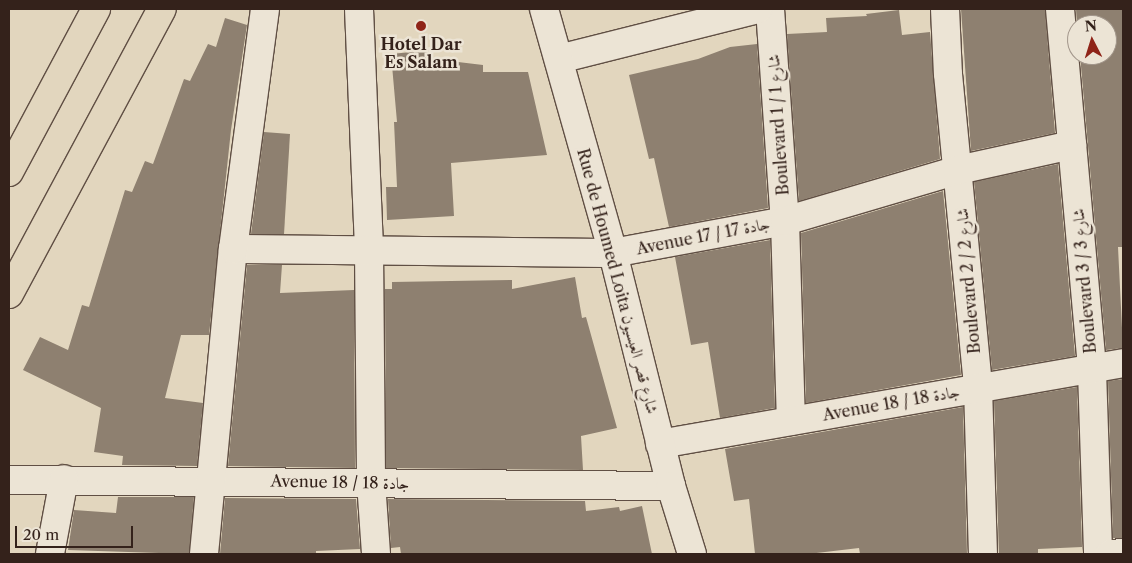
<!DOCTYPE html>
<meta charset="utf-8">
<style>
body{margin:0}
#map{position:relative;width:1132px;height:563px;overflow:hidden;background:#e2d6be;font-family:"Libre Caslon Text",Amiri,serif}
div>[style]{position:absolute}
.building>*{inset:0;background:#8e8070}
.roads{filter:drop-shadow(1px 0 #604f44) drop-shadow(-1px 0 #604f44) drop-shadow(0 1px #604f44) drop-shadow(0 -1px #604f44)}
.street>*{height:28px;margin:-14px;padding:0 14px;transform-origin:14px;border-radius:14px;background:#ece4d5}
.secondary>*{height:28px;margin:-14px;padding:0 14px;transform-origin:14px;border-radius:14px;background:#ece4d5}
.primary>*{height:28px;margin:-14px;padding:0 14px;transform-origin:14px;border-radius:14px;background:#e2d6be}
.dots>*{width:14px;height:14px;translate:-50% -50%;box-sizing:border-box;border:2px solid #ece4d5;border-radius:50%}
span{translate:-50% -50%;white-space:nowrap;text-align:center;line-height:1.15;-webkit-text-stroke:5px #ece4d5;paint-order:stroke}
.poi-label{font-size:16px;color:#34221b;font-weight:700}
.street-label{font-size:16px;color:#34221b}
.frame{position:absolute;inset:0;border:10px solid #34221b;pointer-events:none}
.north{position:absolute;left:1067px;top:15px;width:50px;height:50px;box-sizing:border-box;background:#ece4d5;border:1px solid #a2968b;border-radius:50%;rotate:355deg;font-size:14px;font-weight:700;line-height:20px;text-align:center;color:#34221b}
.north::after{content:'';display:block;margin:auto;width:18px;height:22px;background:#8f2418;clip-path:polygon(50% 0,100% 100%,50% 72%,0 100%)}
.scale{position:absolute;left:15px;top:526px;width:118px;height:22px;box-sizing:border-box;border:2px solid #34221b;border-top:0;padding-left:6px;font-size:15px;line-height:18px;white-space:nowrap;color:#34221b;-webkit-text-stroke:4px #ece4d5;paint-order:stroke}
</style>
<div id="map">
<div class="building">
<div style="clip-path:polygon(961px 9px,1045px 9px,1055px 133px,971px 151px)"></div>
<div style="clip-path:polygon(1076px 9px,1123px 9px,1123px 247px,1118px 247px,1123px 348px,1106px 350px,1080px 55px,1107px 55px,1107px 25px,1077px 25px)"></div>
<div style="clip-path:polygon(899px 10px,902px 35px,930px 32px,940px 159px,799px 201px,787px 34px,827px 32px,826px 18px,867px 16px,866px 14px)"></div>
<div style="clip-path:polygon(225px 18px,247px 25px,231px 130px,209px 335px,181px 335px,165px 398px,203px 403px,197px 466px,122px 465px,123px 456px,94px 452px,101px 408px,23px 370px,40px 337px,68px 350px,82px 305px,89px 307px,125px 190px,132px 192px,145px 161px,153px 164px,184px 79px,190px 81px,208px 44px,216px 47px)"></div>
<div style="clip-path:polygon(757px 44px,768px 208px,669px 227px,654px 158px,649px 159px,629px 75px,698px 59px,730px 47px)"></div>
<div style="clip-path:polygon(432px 50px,433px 59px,483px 65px,483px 72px,528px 72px,547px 155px,451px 163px,454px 216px,387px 220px,386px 187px,397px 187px,394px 122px,397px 122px,391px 54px)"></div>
<div style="clip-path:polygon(264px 132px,290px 134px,284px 234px,251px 234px)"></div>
<div style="clip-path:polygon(1058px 164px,1075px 356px,992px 370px,974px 182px)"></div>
<div style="clip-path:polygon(943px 191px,961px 375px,806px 403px,801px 233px)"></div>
<div style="clip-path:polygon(770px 240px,775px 408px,720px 418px,708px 342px,691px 345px,675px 257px)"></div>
<div style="clip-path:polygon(247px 265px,282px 265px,280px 293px,354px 290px,355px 468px,228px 466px)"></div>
<div style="clip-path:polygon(575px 277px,582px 318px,586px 317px,617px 428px,581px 436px,583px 470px,386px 468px,385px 289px,392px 289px,392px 282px,512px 280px,512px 289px)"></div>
<div style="clip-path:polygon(1123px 379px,1123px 538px,1113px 538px,1108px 381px)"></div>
<div style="clip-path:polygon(1077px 387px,1082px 547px,1038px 549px,1038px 554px,999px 554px,994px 401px)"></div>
<div style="clip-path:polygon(963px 407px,967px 554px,860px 554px,859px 548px,808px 554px,755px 554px,749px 499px,734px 501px,725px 449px)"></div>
<div style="clip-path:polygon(118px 497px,194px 497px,189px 554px,68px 550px,74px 510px,116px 513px)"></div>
<div style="clip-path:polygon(225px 498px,356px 499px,360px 549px,316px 551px,316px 554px,220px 554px)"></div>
<div style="clip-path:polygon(388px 499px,585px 501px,586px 511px,619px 507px,620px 511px,642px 506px,652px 554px,401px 554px,400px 547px,391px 548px)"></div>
</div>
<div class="roads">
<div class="street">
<div style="left:359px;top:9px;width:240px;rotate:87.6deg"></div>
<div style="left:369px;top:249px;width:233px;rotate:89.5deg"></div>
<div style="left:371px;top:482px;width:72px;rotate:86deg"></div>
<div style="left:770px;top:9px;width:213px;rotate:86deg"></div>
<div style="left:785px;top:221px;width:200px;rotate:88.3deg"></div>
<div style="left:945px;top:9px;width:65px;rotate:87.4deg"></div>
<div style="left:948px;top:74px;width:314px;rotate:84.5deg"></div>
<div style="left:978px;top:387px;width:167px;rotate:88.3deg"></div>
<div style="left:1060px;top:9px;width:363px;rotate:84.9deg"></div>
<div style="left:1092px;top:371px;width:183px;rotate:88.1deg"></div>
<div style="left:559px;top:59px;width:205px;rotate:-14.1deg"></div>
<div style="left:233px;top:249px;width:380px;rotate:0.6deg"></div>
<div style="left:613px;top:253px;width:175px;rotate:-10.5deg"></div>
<div style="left:785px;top:221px;width:180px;rotate:-16.4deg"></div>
<div style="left:958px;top:170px;width:117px;rotate:-12.4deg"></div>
<div style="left:660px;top:444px;width:470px;rotate:-9.9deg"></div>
<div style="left:9px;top:480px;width:662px;rotate:0.52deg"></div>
<div style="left:50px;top:554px;width:76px;rotate:-79.4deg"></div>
<div style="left:204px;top:554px;width:306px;rotate:-84.6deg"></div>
<div style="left:233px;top:249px;width:242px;rotate:-82.4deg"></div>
<div style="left:1110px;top:554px;width:13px;rotate:-4deg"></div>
</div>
<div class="secondary">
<div style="left:544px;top:9px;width:254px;rotate:74.2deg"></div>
<div style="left:613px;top:253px;width:240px;rotate:76deg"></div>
<div style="left:671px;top:486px;width:71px;rotate:72.8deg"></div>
</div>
<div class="primary">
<div style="left:9px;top:172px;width:185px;rotate:-61.9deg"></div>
<div style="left:9px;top:294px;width:323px;rotate:-61.8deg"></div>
</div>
</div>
<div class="dots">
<div style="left:421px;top:26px;background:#8f2418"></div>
</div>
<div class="poi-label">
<span style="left:421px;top:53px">Hotel Dar<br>Es Salam</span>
</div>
<div class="street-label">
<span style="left:778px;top:125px;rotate:-94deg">Boulevard 1 / شارع 1</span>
<span style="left:703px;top:236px;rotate:-11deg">Avenue 17 / جادة 17</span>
<span style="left:618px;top:281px;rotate:75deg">Rue de Houmed Loita شارع قصر العيسيون</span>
<span style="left:968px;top:281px;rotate:-95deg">Boulevard 2 / شارع 2</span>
<span style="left:1084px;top:281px;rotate:-95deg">Boulevard 3 / شارع 3</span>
<span style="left:891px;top:403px;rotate:-10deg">Avenue 18 / جادة 18</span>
<span style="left:340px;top:482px;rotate:1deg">Avenue 18 / جادة 18</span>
</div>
<div class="frame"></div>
<div class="north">N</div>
<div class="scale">20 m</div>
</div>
